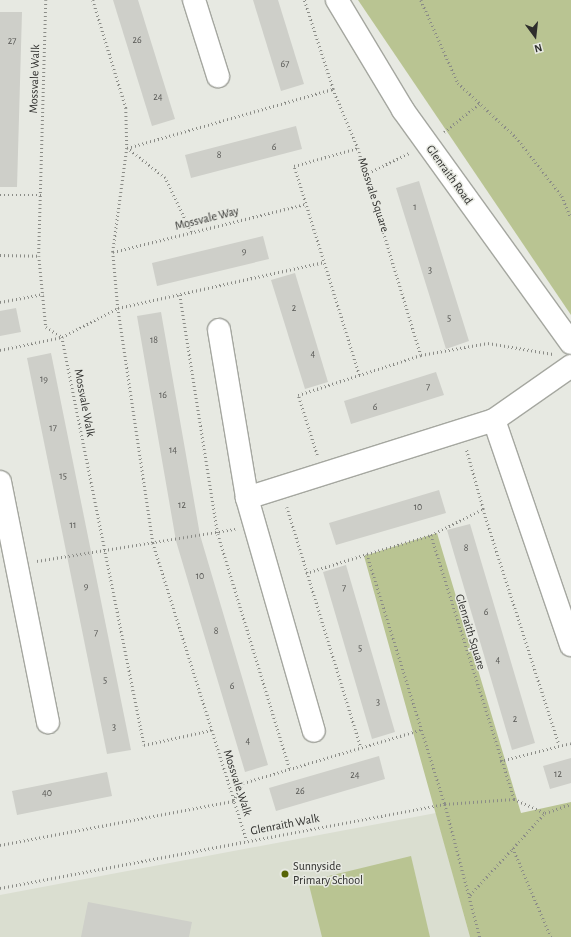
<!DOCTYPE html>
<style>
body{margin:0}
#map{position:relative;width:571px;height:937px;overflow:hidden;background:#e7e9e2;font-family:"Alegreya Sans",sans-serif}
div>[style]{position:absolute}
.built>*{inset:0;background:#daded0}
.green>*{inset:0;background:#b9c492}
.building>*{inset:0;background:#cecfc9}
.path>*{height:2.5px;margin-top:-1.25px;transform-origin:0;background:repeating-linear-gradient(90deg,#8b8c87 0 1px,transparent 0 4px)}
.roads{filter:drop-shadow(1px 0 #a5a7a0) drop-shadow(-1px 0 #a5a7a0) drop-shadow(0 1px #a5a7a0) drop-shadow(0 -1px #a5a7a0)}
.minor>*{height:22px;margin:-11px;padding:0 11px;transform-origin:11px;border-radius:11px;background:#fff}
.dots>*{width:11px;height:11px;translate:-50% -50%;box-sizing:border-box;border:2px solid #e7e9e2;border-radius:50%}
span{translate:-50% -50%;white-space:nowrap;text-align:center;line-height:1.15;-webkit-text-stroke:3px #e7e9e2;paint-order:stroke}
.number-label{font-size:10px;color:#565653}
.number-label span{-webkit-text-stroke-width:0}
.street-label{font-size:12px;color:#2e2e2c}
.poi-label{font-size:12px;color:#2e2e2c}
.left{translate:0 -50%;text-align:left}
.north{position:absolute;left:515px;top:16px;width:40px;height:40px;-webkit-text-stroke:3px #e7e9e2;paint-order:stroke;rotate:165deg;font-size:11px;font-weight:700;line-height:16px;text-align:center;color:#2e2e2c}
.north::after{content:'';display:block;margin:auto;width:14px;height:18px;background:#2e2e2c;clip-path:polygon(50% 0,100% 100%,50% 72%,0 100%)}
</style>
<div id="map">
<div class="built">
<div style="clip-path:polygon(436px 813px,470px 937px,0 937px,0 895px)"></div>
</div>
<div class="green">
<div style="clip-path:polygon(358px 0,571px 0,571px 315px)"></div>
<div style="clip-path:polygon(437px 533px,521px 813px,571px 802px,571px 937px,470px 937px,364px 556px)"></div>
<div style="clip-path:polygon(411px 856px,430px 937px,322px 937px,308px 881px)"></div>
</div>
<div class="building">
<div style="clip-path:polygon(113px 0,138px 0,175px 119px,152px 126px)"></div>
<div style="clip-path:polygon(253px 0,278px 0,304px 84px,281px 91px)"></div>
<div style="clip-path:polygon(0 12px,22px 12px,17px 187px,0 187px)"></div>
<div style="clip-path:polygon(296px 126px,302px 149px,191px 178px,185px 155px)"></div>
<div style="clip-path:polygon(419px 181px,469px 341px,446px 349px,396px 188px)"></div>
<div style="clip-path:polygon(263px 236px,269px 259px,157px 286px,152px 263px)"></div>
<div style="clip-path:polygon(295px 273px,328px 382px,305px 389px,271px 280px)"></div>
<div style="clip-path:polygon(16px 308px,21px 332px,0 336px,0 311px)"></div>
<div style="clip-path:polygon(161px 312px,200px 535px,268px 765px,245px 772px,176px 541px,137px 316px)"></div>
<div style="clip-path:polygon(51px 353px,131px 750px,107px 754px,27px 358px)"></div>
<div style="clip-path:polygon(436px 372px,444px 395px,351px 424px,344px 401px)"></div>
<div style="clip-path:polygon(439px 490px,446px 513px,336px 545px,329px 523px)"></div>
<div style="clip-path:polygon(470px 524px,535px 743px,512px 750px,447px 530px)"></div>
<div style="clip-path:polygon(346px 565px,395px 732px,372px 739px,323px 572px)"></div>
<div style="clip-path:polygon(379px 756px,385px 779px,276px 811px,269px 788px)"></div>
<div style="clip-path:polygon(571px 758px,571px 783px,550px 789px,543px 766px)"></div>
<div style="clip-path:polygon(107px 772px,112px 796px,17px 815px,12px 791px)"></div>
<div style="clip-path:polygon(88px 902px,192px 922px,189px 937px,81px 937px)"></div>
</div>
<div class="path">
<div style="left:46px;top:0;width:256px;rotate:91.6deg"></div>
<div style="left:39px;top:256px;width:71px;rotate:84.4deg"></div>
<div style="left:46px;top:327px;width:19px;rotate:32deg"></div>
<div style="left:62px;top:337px;width:416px;rotate:78.6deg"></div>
<div style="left:144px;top:745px;width:69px;rotate:-12.6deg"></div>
<div style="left:93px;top:0;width:113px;rotate:73deg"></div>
<div style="left:126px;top:108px;width:40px;rotate:88.6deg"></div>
<div style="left:127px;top:148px;width:105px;rotate:97.7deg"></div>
<div style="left:113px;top:252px;width:56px;rotate:84.9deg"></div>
<div style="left:118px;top:308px;width:238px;rotate:81.5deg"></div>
<div style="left:153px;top:543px;width:312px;rotate:72.5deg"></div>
<div style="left:421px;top:0;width:91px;rotate:66deg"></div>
<div style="left:458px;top:83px;width:79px;rotate:43deg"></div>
<div style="left:516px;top:137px;width:75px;rotate:52.1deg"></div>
<div style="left:562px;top:196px;width:24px;rotate:68deg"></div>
<div style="left:333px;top:89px;width:64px;rotate:67deg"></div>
<div style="left:444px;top:132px;width:46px;rotate:-38.9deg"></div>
<div style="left:368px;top:173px;width:46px;rotate:-26deg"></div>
<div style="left:0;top:195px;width:41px"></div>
<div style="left:191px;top:232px;width:60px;rotate:-115.7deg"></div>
<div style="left:165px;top:178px;width:48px;rotate:-141.7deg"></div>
<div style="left:127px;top:148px;width:214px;rotate:-16deg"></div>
<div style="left:333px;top:89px;width:94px;rotate:-108deg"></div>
<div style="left:113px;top:252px;width:199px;rotate:-14deg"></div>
<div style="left:0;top:255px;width:39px;rotate:1deg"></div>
<div style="left:180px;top:295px;width:242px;rotate:81deg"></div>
<div style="left:218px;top:534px;width:246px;rotate:73deg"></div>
<div style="left:0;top:302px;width:44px;rotate:-10.5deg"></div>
<div style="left:0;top:350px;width:63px;rotate:-11.8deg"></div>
<div style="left:62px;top:337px;width:63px;rotate:-27.4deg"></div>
<div style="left:118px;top:308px;width:211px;rotate:-12.6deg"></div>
<div style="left:359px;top:375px;width:219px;rotate:-107.3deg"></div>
<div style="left:294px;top:166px;width:66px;rotate:-15.7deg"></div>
<div style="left:358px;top:148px;width:216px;rotate:73.1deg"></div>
<div style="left:317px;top:455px;width:63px;rotate:-107.6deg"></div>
<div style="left:298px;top:395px;width:129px;rotate:-18deg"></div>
<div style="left:421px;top:355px;width:68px;rotate:-10.2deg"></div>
<div style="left:488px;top:343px;width:66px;rotate:9.6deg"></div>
<div style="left:287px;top:507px;width:251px;rotate:72.9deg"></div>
<div style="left:483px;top:509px;width:248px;rotate:72.1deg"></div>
<div style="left:431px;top:535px;width:58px;rotate:-26.6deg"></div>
<div style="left:483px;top:509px;width:62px;rotate:-105.8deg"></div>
<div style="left:367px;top:554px;width:67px;rotate:-16.5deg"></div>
<div style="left:431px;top:535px;width:277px;rotate:72.5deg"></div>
<div style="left:37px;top:561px;width:201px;rotate:-9.2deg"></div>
<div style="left:306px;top:573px;width:64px;rotate:-17.3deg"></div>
<div style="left:367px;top:554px;width:262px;rotate:72.7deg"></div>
<div style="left:445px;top:804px;width:138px;rotate:75.3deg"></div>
<div style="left:500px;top:761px;width:73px;rotate:-14.2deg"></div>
<div style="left:0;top:845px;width:237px;rotate:-10.7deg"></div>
<div style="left:233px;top:801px;width:21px;rotate:-61deg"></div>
<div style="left:243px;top:783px;width:185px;rotate:-16.7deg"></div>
<div style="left:513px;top:848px;width:97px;rotate:66.9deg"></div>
<div style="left:0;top:888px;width:453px;rotate:-10.7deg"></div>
<div style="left:445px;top:804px;width:69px;rotate:-4.1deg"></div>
<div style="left:514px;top:799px;width:34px;rotate:24deg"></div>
<div style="left:545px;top:813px;width:28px;rotate:-19deg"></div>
<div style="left:470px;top:895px;width:111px;rotate:-47.6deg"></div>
</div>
<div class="roads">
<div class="minor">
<div style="left:194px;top:0;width:80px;rotate:72.5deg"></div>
<div style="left:337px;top:0;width:128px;rotate:59deg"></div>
<div style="left:403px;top:110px;width:287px;rotate:54.2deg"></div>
<div style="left:219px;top:330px;width:170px;rotate:80.5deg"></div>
<div style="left:247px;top:498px;width:242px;rotate:74deg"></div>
<div style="left:494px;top:420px;width:238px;rotate:71.1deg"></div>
<div style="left:0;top:482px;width:245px;rotate:78.7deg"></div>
<div style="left:247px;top:498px;width:259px;rotate:-17.5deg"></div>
<div style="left:494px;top:420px;width:94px;rotate:-35deg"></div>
</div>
</div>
<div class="dots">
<div style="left:285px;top:874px;background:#576408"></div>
</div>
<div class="number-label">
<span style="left:137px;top:41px">26</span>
<span style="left:12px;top:42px">27</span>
<span style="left:285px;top:65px">67</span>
<span style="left:158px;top:98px">24</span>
<span style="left:274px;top:148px">6</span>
<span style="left:219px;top:156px">8</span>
<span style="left:415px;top:208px">1</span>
<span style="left:244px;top:252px">9</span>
<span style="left:430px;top:271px">3</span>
<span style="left:294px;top:309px">2</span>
<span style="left:449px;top:319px">5</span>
<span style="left:154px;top:341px">18</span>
<span style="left:313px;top:355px">4</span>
<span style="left:44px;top:380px">19</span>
<span style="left:428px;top:388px">7</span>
<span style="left:163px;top:396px">16</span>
<span style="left:375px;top:408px">6</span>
<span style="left:53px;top:429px">17</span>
<span style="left:173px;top:451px">14</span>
<span style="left:63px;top:477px">15</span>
<span style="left:182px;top:506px">12</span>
<span style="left:418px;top:508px">10</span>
<span style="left:73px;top:526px">11</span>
<span style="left:466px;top:549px">8</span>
<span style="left:200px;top:577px">10</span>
<span style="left:86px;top:587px">9</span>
<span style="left:344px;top:589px">7</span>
<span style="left:486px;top:613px">6</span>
<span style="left:216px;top:632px">8</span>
<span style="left:96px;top:634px">7</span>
<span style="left:360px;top:649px">5</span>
<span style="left:498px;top:661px">4</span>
<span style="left:105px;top:681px">5</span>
<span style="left:232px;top:687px">6</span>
<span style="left:378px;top:703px">3</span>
<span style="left:515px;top:720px">2</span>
<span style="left:114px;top:728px">3</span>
<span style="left:248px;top:742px">4</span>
<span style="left:558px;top:775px">12</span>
<span style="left:355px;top:776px">24</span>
<span style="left:300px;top:792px">26</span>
<span style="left:47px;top:794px">40</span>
</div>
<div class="street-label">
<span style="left:35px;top:79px;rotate:-88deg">Mossvale Walk</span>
<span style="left:449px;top:175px;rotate:54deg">Glenraith Road</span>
<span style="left:373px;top:195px;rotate:72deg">Mossvale Square</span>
<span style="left:207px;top:219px;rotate:-14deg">Mossvale Way</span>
<span style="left:84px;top:403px;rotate:79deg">Mossvale Walk</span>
<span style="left:470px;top:632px;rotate:73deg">Glenraith Square</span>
<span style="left:237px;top:783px;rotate:72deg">Mossvale Walk</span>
<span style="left:285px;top:825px;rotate:-11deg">Glenraith Walk</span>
</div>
<div class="poi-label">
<span class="left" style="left:293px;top:874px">Sunnyside<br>Primary School</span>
</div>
<div class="north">N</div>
</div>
